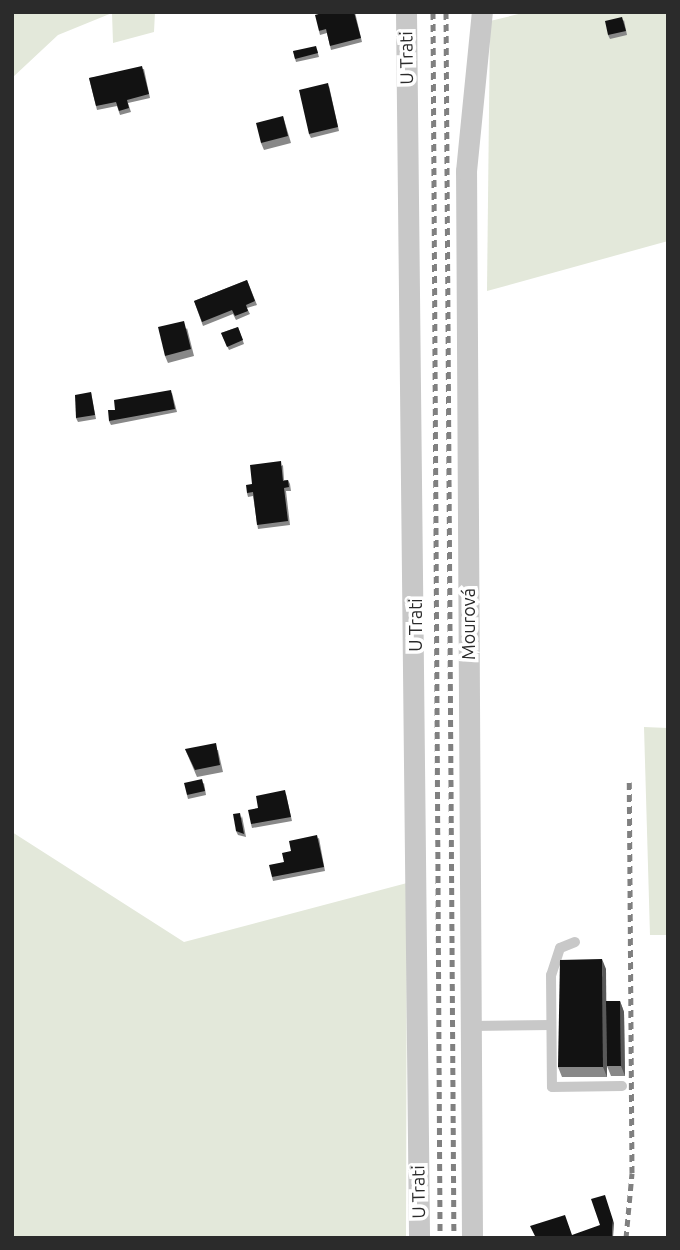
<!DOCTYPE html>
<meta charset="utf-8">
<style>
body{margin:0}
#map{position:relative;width:680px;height:1250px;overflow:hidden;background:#fff;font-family:Ubuntu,sans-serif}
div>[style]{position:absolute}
.green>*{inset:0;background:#e3e8da}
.lane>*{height:10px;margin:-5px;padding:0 5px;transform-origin:5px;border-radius:5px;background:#c8c8c8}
.street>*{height:21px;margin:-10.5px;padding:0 10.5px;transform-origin:10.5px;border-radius:10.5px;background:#c8c8c8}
.rail>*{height:5px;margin-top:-2.5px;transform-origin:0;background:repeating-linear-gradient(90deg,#808080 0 7px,transparent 0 12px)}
.wall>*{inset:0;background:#888}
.shaded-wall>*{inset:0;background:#595959}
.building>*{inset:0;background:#121212}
span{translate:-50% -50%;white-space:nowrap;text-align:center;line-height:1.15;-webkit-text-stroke:7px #fff;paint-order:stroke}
.street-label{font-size:18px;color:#2b2b2b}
.frame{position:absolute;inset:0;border:14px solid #2b2b2b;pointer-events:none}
</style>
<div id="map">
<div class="green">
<div style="clip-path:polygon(12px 12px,155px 12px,154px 32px,113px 43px,112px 13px,58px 35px,12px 78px)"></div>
<div style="clip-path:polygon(527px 12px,668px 12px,668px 241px,487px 291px,490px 21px)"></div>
<div style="clip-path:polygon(644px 727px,668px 728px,668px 935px,650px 935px)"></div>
<div style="clip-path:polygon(12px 832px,184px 942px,407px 883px,406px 1238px,12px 1238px)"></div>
</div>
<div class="lane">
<div style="left:575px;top:942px;width:16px;rotate:158deg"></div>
<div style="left:560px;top:948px;width:28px;rotate:108deg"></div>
<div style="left:551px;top:975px;width:112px;rotate:89.5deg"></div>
<div style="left:552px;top:1087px;width:70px;rotate:-0.8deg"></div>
<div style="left:471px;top:1026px;width:80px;rotate:-0.7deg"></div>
</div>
<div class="street">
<div style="left:406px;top:12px;width:1226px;rotate:89.39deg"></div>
<div style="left:472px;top:1238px;width:1067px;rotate:-90.32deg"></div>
<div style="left:466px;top:171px;width:160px;rotate:-84.3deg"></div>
</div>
<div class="rail">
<div style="left:433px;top:12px;width:1226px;rotate:89.67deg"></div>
<div style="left:446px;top:12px;width:1226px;rotate:89.63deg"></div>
<div style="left:626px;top:1238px;width:65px;rotate:-84.7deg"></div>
<div style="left:632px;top:1173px;width:391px;rotate:-90.4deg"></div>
</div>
<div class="wall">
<div style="clip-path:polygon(355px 12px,362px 42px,331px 50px,327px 33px,320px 35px,319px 31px)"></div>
<div style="clip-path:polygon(624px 20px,627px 35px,610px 39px,608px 35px)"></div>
<div style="clip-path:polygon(317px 50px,319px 57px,296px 62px,293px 51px)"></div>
<div style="clip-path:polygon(144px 69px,150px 98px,128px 103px,131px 112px,120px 115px,117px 106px,97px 110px,89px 78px)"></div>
<div style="clip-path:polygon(329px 86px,339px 131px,311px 138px,309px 134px)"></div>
<div style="clip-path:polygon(283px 116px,291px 143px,264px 150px,261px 143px)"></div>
<div style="clip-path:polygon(247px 280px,257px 305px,247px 308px,250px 314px,236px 320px,233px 314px,203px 326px,194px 301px)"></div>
<div style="clip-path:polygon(238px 327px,244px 344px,229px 350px,221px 333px)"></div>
<div style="clip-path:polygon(187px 328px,194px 356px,168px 363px,165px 356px)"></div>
<div style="clip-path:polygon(91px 392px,96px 419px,78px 422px,76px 418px)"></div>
<div style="clip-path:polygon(172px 393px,177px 412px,111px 425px,109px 421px,115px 410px)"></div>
<div style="clip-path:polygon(283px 465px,284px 480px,288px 480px,290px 484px,291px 491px,286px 491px,290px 525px,258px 529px,253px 496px,248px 497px,247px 493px,252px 484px)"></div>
<div style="clip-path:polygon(185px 749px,218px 750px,223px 772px,197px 777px)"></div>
<div style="clip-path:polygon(204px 783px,206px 795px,188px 799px,187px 795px)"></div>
<div style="clip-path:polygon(286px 794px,292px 821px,252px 828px,251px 824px,258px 808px)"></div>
<div style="clip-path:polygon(242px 816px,246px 837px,238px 835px,236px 831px)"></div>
<div style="clip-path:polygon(319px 838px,325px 871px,273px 881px,272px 877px,284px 862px,291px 851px)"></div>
<div style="clip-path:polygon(606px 969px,606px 1001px,620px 1001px,624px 1012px,625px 1076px,611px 1076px,607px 1066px,606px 1008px,607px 1077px,562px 1077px,558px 1067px)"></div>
</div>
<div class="shaded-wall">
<div style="clip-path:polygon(602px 959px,606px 969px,607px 1077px,603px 1067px)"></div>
<div style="clip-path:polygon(620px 1001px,624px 1012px,625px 1076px,621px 1066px)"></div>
<div style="clip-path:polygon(613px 1220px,614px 1223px,613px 1238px,612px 1238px)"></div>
</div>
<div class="building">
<div style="clip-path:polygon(322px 12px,354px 12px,361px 38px,330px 46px,326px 29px,319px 31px,315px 15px,322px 13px)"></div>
<div style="clip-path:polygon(622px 17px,626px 31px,608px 35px,605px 21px)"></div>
<div style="clip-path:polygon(316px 46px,318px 53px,295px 59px,293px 51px)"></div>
<div style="clip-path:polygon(142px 66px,149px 94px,127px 100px,129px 108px,119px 111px,116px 102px,96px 106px,89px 78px)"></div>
<div style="clip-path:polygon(328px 83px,338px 127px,309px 134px,299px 90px)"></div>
<div style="clip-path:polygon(283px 116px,288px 136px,261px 143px,256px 123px)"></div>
<div style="clip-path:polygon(247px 280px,255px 301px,246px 305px,248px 311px,235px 316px,232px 310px,202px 322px,194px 301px)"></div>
<div style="clip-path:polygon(184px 321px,191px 349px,165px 356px,158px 327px)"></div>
<div style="clip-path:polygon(238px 327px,243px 340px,227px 347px,221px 333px)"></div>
<div style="clip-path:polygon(171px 390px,175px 409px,109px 421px,108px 410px,115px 410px,114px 400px)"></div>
<div style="clip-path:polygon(91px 392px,95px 415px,76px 418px,75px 395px)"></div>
<div style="clip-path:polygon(281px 461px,283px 481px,288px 480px,289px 487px,284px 488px,288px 521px,257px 525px,253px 492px,247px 493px,246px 485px,252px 484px,250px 465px)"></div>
<div style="clip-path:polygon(216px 743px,220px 765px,195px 770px,185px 749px)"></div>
<div style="clip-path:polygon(202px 779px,205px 791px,187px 795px,184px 783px)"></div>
<div style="clip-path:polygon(285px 790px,291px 817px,251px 824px,248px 810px,258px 808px,256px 796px)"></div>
<div style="clip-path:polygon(240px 813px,244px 834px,236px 831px,233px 814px)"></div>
<div style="clip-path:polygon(317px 835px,324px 867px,272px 877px,269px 865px,284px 862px,282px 853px,291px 851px,289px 841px)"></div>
<div style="clip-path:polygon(602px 959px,603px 1067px,558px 1067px,560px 960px)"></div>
<div style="clip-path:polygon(606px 1001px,620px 1001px,621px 1066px,607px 1066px)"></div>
<div style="clip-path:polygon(605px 1195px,613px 1220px,612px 1238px,536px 1238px,530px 1226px,565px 1215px,572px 1235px,600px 1225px,591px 1199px)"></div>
</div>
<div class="street-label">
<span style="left:406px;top:58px;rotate:-91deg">U Trati</span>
<span style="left:468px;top:624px;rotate:-90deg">Mourová</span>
<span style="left:415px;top:625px;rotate:-90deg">U Trati</span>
<span style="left:418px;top:1192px;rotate:-91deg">U Trati</span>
</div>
<div class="frame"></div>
</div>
